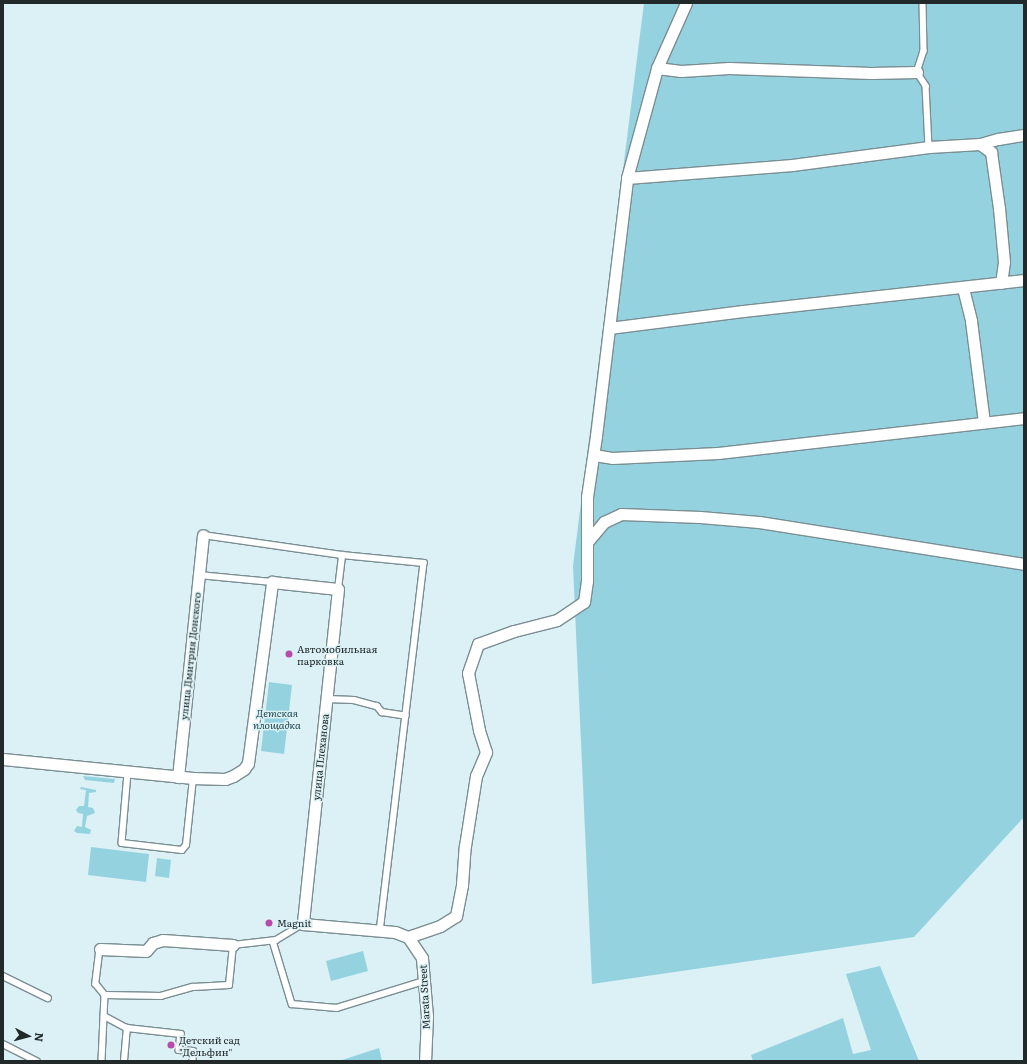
<!DOCTYPE html>
<meta charset="utf-8">
<style>
body{margin:0}
#map{position:relative;width:1027px;height:1064px;overflow:hidden;background:#dbf1f5;font-family:Literata,serif}
div>[style]{position:absolute}
.green>*{inset:0;background:#94d2e0}
.roads{filter:drop-shadow(1px 0 #7a8e92) drop-shadow(-1px 0 #7a8e92) drop-shadow(0 1px #7a8e92) drop-shadow(0 -1px #7a8e92)}
.lane>*{height:5.5px;margin:-2.75px;padding:0 2.75px;transform-origin:2.75px;border-radius:2.75px;background:#fff}
.street>*{height:11px;margin:-5.5px;padding:0 5.5px;transform-origin:5.5px;border-radius:5.5px;background:#fff}
.dots>*{width:11px;height:11px;translate:-50% -50%;box-sizing:border-box;border:2px solid #dbf1f5;border-radius:50%}
span{translate:-50% -50%;white-space:nowrap;text-align:center;line-height:1.15;-webkit-text-stroke:3px #dbf1f5;paint-order:stroke}
.poi-label{font-size:10px;color:#21292b}
.left{translate:0 -50%;text-align:left}
.street-label{font-size:10px;color:#21292b}
.park-label{font-size:10px;color:#204952;font-style:italic}
.frame{position:absolute;inset:0;border:4px solid #21292b;pointer-events:none}
.north{position:absolute;left:8px;top:1016px;width:40px;height:40px;-webkit-text-stroke:3px #dbf1f5;paint-order:stroke;rotate:96deg;font-size:11px;font-weight:700;line-height:16px;text-align:center;color:#21292b}
.north::after{content:'';display:block;margin:auto;width:14px;height:18px;background:#21292b;clip-path:polygon(50% 0,100% 100%,50% 72%,0 100%)}
</style>
<div id="map">
<div class="green">
<div style="clip-path:polygon(644px 3px,1024px 3px,1024px 817px,914px 937px,592px 984px,573px 566px)"></div>
<div style="clip-path:polygon(269px 682px,292px 685px,284px 754px,261px 751px)"></div>
<div style="clip-path:polygon(83px 776px,115px 779px,114px 783px,85px 780px)"></div>
<div style="clip-path:polygon(81px 787px,96px 790px,96px 792px,89px 793px,88px 807px,93px 808px,95px 813px,87px 816px,85px 827px,91px 830px,90px 834px,77px 833px,74px 831px,77px 826px,82px 827px,83px 814px,78px 813px,76px 810px,79px 806px,84px 806px,86px 790px,80px 789px)"></div>
<div style="clip-path:polygon(91px 847px,149px 854px,146px 882px,88px 875px)"></div>
<div style="clip-path:polygon(157px 858px,171px 860px,169px 878px,155px 876px)"></div>
<div style="clip-path:polygon(363px 951px,368px 971px,331px 981px,326px 961px)"></div>
<div style="clip-path:polygon(880px 966px,919px 1061px,753px 1061px,751px 1055px,843px 1018px,853px 1054px,871px 1050px,846px 974px)"></div>
<div style="clip-path:polygon(379px 1048px,382px 1061px,339px 1061px)"></div>
</div>
<div class="roads">
<div class="lane">
<div style="left:923px;top:3px;width:48px;rotate:88.8deg"></div>
<div style="left:924px;top:51px;width:22px;rotate:108deg"></div>
<div style="left:917px;top:72px;width:17px;rotate:57deg"></div>
<div style="left:926px;top:86px;width:61px;rotate:87.2deg"></div>
<div style="left:203px;top:535px;width:140px;rotate:8.2deg"></div>
<div style="left:342px;top:555px;width:82px;rotate:5.6deg"></div>
<div style="left:424px;top:563px;width:371px;rotate:96.8deg"></div>
<div style="left:199px;top:575px;width:73px;rotate:5.5deg"></div>
<div style="left:338px;top:589px;width:34px;rotate:-83deg"></div>
<div style="left:327px;top:699px;width:27px;rotate:2deg"></div>
<div style="left:354px;top:700px;width:24px;rotate:15deg"></div>
<div style="left:377px;top:706px;width:8px;rotate:50deg"></div>
<div style="left:382px;top:712px;width:24px;rotate:9deg"></div>
<div style="left:128px;top:773px;width:70px;rotate:94.9deg"></div>
<div style="left:122px;top:843px;width:60px;rotate:6.7deg"></div>
<div style="left:182px;top:850px;width:6px;rotate:-51deg"></div>
<div style="left:186px;top:845px;width:67px;rotate:-84deg"></div>
<div style="left:273px;top:941px;width:66px;rotate:73.2deg"></div>
<div style="left:292px;top:1004px;width:45px;rotate:5.1deg"></div>
<div style="left:337px;top:1008px;width:91px;rotate:-17.2deg"></div>
<div style="left:100px;top:949px;width:35px;rotate:97deg"></div>
<div style="left:96px;top:984px;width:14px;rotate:51deg"></div>
<div style="left:105px;top:995px;width:66px;rotate:92.6deg"></div>
<div style="left:3px;top:976px;width:50px;rotate:26.1deg"></div>
<div style="left:105px;top:995px;width:56px;rotate:1deg"></div>
<div style="left:161px;top:996px;width:33px;rotate:-16deg"></div>
<div style="left:193px;top:987px;width:36px;rotate:-3deg"></div>
<div style="left:229px;top:985px;width:40px;rotate:-84.3deg"></div>
<div style="left:233px;top:945px;width:43px;rotate:-6.6deg"></div>
<div style="left:276px;top:940px;width:31px;rotate:-31deg"></div>
<div style="left:104px;top:1016px;width:26px;rotate:28deg"></div>
<div style="left:127px;top:1028px;width:54px;rotate:6.3deg"></div>
<div style="left:181px;top:1034px;width:16px;rotate:97deg"></div>
<div style="left:179px;top:1050px;width:14px;rotate:4deg"></div>
<div style="left:193px;top:1051px;width:10px;rotate:90deg"></div>
<div style="left:3px;top:1044px;width:38px;rotate:27deg"></div>
<div style="left:124px;top:1061px;width:33px;rotate:-85deg"></div>
</div>
<div class="street">
<div style="left:657px;top:68px;width:24px;rotate:7deg"></div>
<div style="left:681px;top:71px;width:48px;rotate:-3.6deg"></div>
<div style="left:729px;top:68px;width:142px;rotate:2deg"></div>
<div style="left:871px;top:73px;width:46px;rotate:-1.2deg"></div>
<div style="left:980px;top:144px;width:14px;rotate:36deg"></div>
<div style="left:991px;top:152px;width:57px;rotate:81.9deg"></div>
<div style="left:999px;top:208px;width:54px;rotate:84.7deg"></div>
<div style="left:1004px;top:262px;width:21px;rotate:98deg"></div>
<div style="left:627px;top:178px;width:166px;rotate:-4.5deg"></div>
<div style="left:792px;top:165px;width:138px;rotate:-7.5deg"></div>
<div style="left:929px;top:147px;width:51px;rotate:-3.4deg"></div>
<div style="left:980px;top:144px;width:19px;rotate:-16deg"></div>
<div style="left:998px;top:139px;width:26px;rotate:-9deg"></div>
<div style="left:963px;top:288px;width:34px;rotate:76deg"></div>
<div style="left:971px;top:321px;width:102px;rotate:82.7deg"></div>
<div style="left:609px;top:328px;width:135px;rotate:-7.2deg"></div>
<div style="left:743px;top:311px;width:283px;rotate:-6.3deg"></div>
<div style="left:594px;top:455px;width:18px;rotate:9deg"></div>
<div style="left:612px;top:458px;width:106px;rotate:-2.7deg"></div>
<div style="left:718px;top:453px;width:308px;rotate:-6.5deg"></div>
<div style="left:588px;top:541px;width:25px;rotate:-50deg"></div>
<div style="left:604px;top:522px;width:19px;rotate:-25deg"></div>
<div style="left:621px;top:514px;width:79px;rotate:2.2deg"></div>
<div style="left:700px;top:517px;width:59px;rotate:4.8deg"></div>
<div style="left:759px;top:522px;width:268px;rotate:9deg"></div>
<div style="left:3px;top:759px;width:191px;rotate:5.7deg"></div>
<div style="left:193px;top:778px;width:32px;rotate:2deg"></div>
<div style="left:225px;top:779px;width:9px;rotate:-21deg"></div>
<div style="left:233px;top:776px;width:13px;rotate:-32deg"></div>
<div style="left:244px;top:769px;width:7px;rotate:-56deg"></div>
<div style="left:248px;top:763px;width:183px;rotate:-82.4deg"></div>
<div style="left:272px;top:582px;width:66px;rotate:6.1deg"></div>
<div style="left:338px;top:589px;width:337px;rotate:96deg"></div>
<div style="left:303px;top:924px;width:92px;rotate:5deg"></div>
<div style="left:395px;top:932px;width:14px;rotate:21deg"></div>
<div style="left:178px;top:777px;width:243px;rotate:-84.1deg"></div>
<div style="left:408px;top:937px;width:34px;rotate:-19deg"></div>
<div style="left:440px;top:926px;width:19px;rotate:-32deg"></div>
<div style="left:456px;top:916px;width:32px;rotate:-79deg"></div>
<div style="left:462px;top:885px;width:39px;rotate:-86deg"></div>
<div style="left:465px;top:846px;width:71px;rotate:-81.1deg"></div>
<div style="left:476px;top:776px;width:26px;rotate:-67deg"></div>
<div style="left:486px;top:752px;width:23px;rotate:-108deg"></div>
<div style="left:479px;top:730px;width:58px;rotate:-100.9deg"></div>
<div style="left:468px;top:673px;width:31px;rotate:-71deg"></div>
<div style="left:478px;top:644px;width:38px;rotate:-20deg"></div>
<div style="left:514px;top:631px;width:44px;rotate:-14.3deg"></div>
<div style="left:557px;top:620px;width:32px;rotate:-34deg"></div>
<div style="left:584px;top:602px;width:21px;rotate:-82deg"></div>
<div style="left:587px;top:581px;width:84px;rotate:-90deg"></div>
<div style="left:587px;top:497px;width:62px;rotate:-81.6deg"></div>
<div style="left:596px;top:436px;width:260px;rotate:-83.1deg"></div>
<div style="left:627px;top:178px;width:114px;rotate:-74.7deg"></div>
<div style="left:657px;top:68px;width:71px;rotate:-66deg"></div>
<div style="left:408px;top:937px;width:25px;rotate:56deg"></div>
<div style="left:422px;top:958px;width:58px;rotate:85.1deg"></div>
<div style="left:427px;top:1016px;width:45px;rotate:92.5deg"></div>
<div style="left:100px;top:949px;width:46px;rotate:2.5deg"></div>
<div style="left:146px;top:951px;width:11px;rotate:-49deg"></div>
<div style="left:153px;top:943px;width:10px;rotate:-17deg"></div>
<div style="left:163px;top:940px;width:70px;rotate:4.1deg"></div>
</div>
</div>
<div class="dots">
<div style="left:289px;top:654px;background:#b84aa9"></div>
<div style="left:269px;top:923px;background:#b84aa9"></div>
<div style="left:171px;top:1045px;background:#b84aa9"></div>
</div>
<div class="poi-label">
<span class="left" style="left:297px;top:654px">Автомобильная<br>парковка</span>
<span class="left" style="left:277px;top:923px">Magnit</span>
<span class="left" style="left:179px;top:1045px">Детский сад<br>"Дельфин"</span>
</div>
<div class="street-label">
<span style="left:190px;top:656px;rotate:-84deg">улица Дмитрия Донского</span>
<span style="left:320px;top:757px;rotate:-84deg">улица Плеханова</span>
<span style="left:424px;top:997px;rotate:-93deg">Marata Street</span>
</div>
<div class="park-label">
<span style="left:277px;top:718px">Детская<br>площадка</span>
</div>
<div class="frame"></div>
<div class="north">N</div>
</div>
